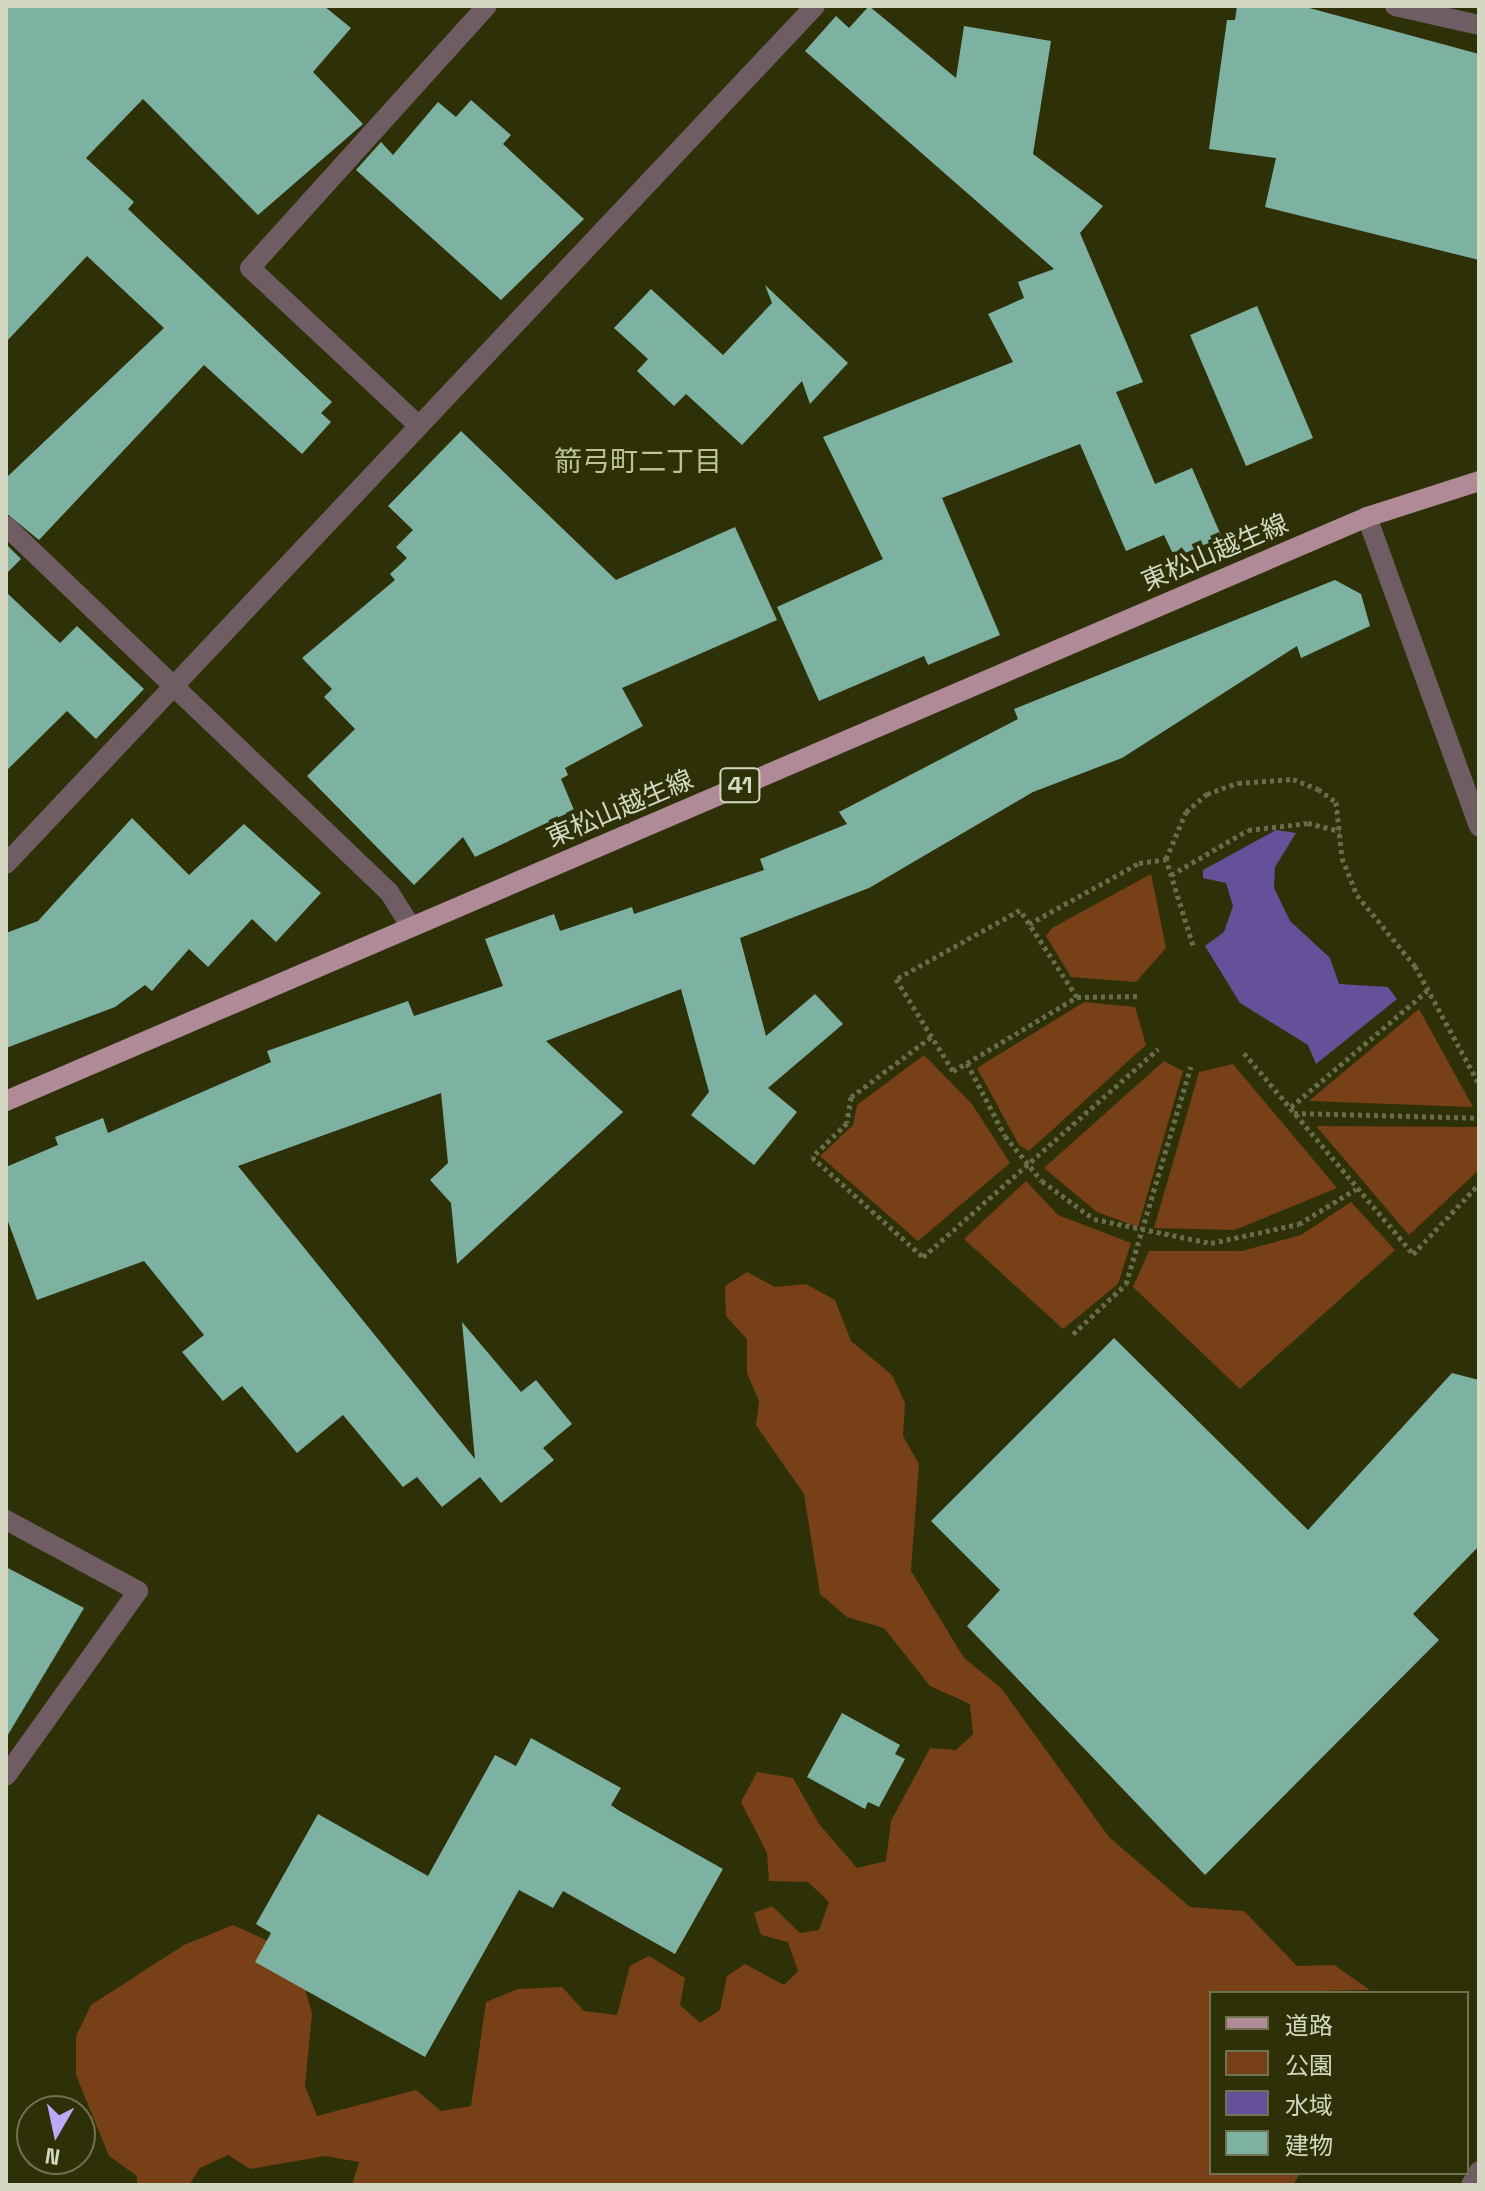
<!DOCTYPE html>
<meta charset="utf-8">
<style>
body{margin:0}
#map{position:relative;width:1485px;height:2191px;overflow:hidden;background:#2e3108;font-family:"Space Grotesk","Noto Sans JP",sans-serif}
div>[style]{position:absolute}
.green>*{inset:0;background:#774016}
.water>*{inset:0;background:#65519a}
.building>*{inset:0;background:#7db2a2}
.path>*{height:5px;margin-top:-2.5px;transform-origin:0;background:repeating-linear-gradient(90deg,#696c4a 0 4px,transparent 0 8px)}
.lane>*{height:20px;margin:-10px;padding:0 10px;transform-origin:10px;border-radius:10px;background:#705d64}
.street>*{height:20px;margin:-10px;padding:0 10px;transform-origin:10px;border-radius:10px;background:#705d64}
.primary>*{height:20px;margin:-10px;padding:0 10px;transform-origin:10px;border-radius:10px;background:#b18a98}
span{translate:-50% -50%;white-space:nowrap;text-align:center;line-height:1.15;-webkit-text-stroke:8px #2e3108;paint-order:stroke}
.shield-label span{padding:2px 6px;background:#2e3108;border:2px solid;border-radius:6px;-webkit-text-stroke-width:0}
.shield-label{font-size:24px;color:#d4d7c1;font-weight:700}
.street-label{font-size:26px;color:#d4d7c1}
.neighbourhood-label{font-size:28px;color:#bdc397}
.frame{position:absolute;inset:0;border:8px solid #d4d7c1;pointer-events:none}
.legend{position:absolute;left:1209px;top:1991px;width:260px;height:184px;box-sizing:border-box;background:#2e3108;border:2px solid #707352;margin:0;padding:10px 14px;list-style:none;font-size:24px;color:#d4d7c1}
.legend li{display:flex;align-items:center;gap:16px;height:40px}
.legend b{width:40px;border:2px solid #707352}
.north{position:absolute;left:16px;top:2095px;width:80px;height:80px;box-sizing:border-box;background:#2e3108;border:2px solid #707352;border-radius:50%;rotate:189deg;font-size:22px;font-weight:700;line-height:32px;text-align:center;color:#d4d7c1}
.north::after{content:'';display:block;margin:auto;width:28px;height:36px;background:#bbaaf6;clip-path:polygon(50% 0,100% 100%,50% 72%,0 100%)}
</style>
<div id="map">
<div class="green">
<div style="clip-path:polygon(1151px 874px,1166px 948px,1136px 982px,1071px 977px,1046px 936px,1052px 928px)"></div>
<div style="clip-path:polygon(1084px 1002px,1135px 1007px,1146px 1045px,1029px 1151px,1019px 1145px,977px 1068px)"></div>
<div style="clip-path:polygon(1419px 1009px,1473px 1107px,1309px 1101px)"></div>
<div style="clip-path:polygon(924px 1055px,972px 1104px,1010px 1163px,918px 1241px,820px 1156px,853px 1125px,857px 1105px)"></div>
<div style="clip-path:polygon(1164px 1061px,1183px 1071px,1138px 1227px,1097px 1212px,1044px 1168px)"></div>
<div style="clip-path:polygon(1233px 1064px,1337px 1188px,1235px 1230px,1154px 1228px,1199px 1072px)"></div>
<div style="clip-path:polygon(1316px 1126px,1479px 1127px,1479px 1170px,1409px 1235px)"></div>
<div style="clip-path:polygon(1026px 1181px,1058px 1215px,1131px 1243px,1118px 1284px,1063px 1329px,964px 1239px)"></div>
<div style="clip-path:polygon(1351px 1202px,1395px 1250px,1240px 1389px,1133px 1287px,1149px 1251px,1242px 1251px,1301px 1235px)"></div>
<div style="clip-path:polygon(747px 1272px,775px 1287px,806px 1284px,835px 1300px,851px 1341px,892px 1375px,905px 1403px,903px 1436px,919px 1464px,911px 1571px,964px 1658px,1001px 1688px,1109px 1837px,1190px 1907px,1244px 1911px,1297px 1966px,1334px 1965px,1370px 1990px,1211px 1993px,1211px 2173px,1300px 2173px,1293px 2185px,352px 2185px,359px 2162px,325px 2156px,250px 2169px,228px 2155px,200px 2168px,189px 2185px,137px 2185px,137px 2176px,109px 2156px,76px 2075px,76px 2036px,91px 2005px,184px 1945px,233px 1925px,279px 1946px,298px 1965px,312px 2013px,305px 2086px,317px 2116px,416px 2090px,441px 2111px,471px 2106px,486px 2002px,518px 1989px,562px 1987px,584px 2011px,617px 2015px,630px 1966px,649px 1956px,685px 1978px,680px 2005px,700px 2023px,720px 2010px,727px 1976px,745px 1964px,784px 1985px,798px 1971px,788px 1942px,761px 1935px,754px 1913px,772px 1906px,800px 1933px,819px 1930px,829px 1902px,808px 1882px,769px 1881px,767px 1853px,741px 1802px,757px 1772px,793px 1778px,819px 1824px,857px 1868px,886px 1861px,891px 1821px,930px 1748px,956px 1750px,973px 1734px,970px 1704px,930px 1686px,884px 1628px,847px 1617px,820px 1594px,804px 1494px,756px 1425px,759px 1401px,747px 1373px,747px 1339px,726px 1316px,725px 1286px)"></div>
</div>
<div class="water">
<div style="clip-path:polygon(1276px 830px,1296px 833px,1275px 867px,1274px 888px,1290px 921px,1330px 958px,1339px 984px,1388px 987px,1397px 999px,1316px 1064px,1308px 1045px,1240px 1003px,1205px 946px,1224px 932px,1233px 906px,1226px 883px,1203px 878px,1203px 870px)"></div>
</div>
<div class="building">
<div style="clip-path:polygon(6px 6px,324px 6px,351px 28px,313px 72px,363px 124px,258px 215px,143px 99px,86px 158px,134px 202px,128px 209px,332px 402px,321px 413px,331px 422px,302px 454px,204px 365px,39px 540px,6px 513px,6px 478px,164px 328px,87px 256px,6px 342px)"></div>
<div style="clip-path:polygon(869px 6px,956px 78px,964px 26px,1051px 41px,1033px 154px,1103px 206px,1080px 233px,1143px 382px,1116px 392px,1155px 484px,1192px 468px,1223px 540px,1176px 560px,1164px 535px,1126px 551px,1080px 444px,942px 498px,1000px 635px,928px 665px,924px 656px,819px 701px,777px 607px,883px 559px,823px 437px,1013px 362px,988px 314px,1024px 298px,1018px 282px,1054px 269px,805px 51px,836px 16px,849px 28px)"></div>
<div style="clip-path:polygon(1237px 6px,1302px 6px,1479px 54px,1479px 260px,1265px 207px,1276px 158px,1209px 149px,1227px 20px,1235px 20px)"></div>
<div style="clip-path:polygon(471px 100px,511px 135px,503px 144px,584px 219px,501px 300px,356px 170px,381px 142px,393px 155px,438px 102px,456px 117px)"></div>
<div style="clip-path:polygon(765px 285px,848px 363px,810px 404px,802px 381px,742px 445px,686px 394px,674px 406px,637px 371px,648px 359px,614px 328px,651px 289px,723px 355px,772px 303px)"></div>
<div style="clip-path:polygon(1257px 306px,1313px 438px,1246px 466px,1190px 335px)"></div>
<div style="clip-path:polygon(461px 431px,616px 580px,735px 527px,777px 620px,622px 688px,643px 726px,565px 768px,568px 775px,561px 779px,574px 810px,475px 857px,463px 837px,414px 885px,307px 776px,355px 729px,324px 697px,332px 689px,302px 658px,395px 580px,390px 574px,407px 558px,396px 547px,413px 530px,388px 506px)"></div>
<div style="clip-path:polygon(6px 544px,21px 559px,6px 574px)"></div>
<div style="clip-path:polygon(1335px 580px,1361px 594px,1370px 626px,1301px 658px,1297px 646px,1122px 758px,1033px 792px,869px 888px,740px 938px,766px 1036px,815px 994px,843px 1024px,768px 1088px,797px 1112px,754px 1165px,691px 1115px,709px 1092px,681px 989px,546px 1041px,623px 1112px,457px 1264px,451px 1203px,430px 1180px,448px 1163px,441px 1093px,238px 1166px,475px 1459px,462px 1322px,521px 1392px,536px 1380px,572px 1424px,543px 1448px,554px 1460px,501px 1503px,480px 1477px,442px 1507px,417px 1477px,403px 1487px,343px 1415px,297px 1453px,242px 1386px,223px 1401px,182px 1352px,204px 1335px,144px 1261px,37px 1300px,6px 1216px,6px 1167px,58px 1145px,55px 1137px,103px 1118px,108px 1133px,271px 1062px,267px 1051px,408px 1001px,414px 1016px,503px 986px,485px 939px,554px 914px,560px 931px,632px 907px,634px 914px,764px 870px,760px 859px,847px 824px,839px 812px,1018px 719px,1014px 709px)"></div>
<div style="clip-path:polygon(6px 592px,60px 643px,77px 626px,144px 689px,96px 739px,67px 711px,6px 771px)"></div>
<div style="clip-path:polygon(132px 818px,189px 875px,244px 824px,321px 893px,276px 942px,252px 919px,208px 967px,189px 949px,152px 991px,145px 985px,115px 1007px,6px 1048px,6px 933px,38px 921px)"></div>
<div style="clip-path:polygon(1114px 1338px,1308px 1530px,1452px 1373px,1479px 1380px,1479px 1546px,1413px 1614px,1439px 1640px,1205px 1875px,967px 1626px,1000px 1590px,931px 1521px)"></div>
<div style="clip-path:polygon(6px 1567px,84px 1608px,6px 1738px)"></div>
<div style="clip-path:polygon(842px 1713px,900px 1745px,895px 1754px,905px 1759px,879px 1807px,868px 1802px,865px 1809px,807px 1777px)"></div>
<div style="clip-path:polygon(531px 1738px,621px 1788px,611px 1805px,618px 1810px,723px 1869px,675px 1954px,563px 1891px,553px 1908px,519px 1890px,425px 2057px,255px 1962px,271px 1933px,256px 1924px,318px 1814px,428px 1876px,495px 1755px,516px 1766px)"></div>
</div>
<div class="path">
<div style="left:1171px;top:875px;width:89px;rotate:-30.3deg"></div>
<div style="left:1248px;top:830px;width:60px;rotate:-6.7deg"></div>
<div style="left:1308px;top:823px;width:33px;rotate:14deg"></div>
<div style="left:1029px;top:924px;width:126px;rotate:-29deg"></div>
<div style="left:1139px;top:863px;width:27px;rotate:-8deg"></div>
<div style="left:1193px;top:945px;width:90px;rotate:-107.4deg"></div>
<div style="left:1166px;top:859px;width:51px;rotate:-66.9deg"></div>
<div style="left:1186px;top:812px;width:28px;rotate:-41deg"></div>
<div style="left:1207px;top:794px;width:33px;rotate:-20deg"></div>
<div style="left:1238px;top:783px;width:55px;rotate:-4.2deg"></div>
<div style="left:1293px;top:779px;width:27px;rotate:22deg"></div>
<div style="left:1318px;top:789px;width:22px;rotate:36deg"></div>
<div style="left:1336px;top:802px;width:56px;rotate:83.9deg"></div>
<div style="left:1342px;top:858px;width:40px;rotate:68deg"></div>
<div style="left:1357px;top:895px;width:92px;rotate:50.8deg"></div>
<div style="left:1415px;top:966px;width:134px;rotate:61.5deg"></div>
<div style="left:1077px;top:997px;width:63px;rotate:-0.9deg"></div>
<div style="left:931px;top:1037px;width:100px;rotate:143.1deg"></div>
<div style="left:851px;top:1097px;width:26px;rotate:99deg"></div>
<div style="left:847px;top:1123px;width:49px;rotate:135.8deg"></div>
<div style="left:812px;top:1157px;width:149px;rotate:42deg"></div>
<div style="left:923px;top:1257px;width:314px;rotate:-41.5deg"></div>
<div style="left:1244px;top:1053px;width:263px;rotate:49.9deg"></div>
<div style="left:1413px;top:1254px;width:96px;rotate:-46.7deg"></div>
<div style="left:967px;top:1063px;width:128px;rotate:-31deg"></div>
<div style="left:1077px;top:997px;width:104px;rotate:-123.2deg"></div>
<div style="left:1020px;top:910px;width:142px;rotate:150.9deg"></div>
<div style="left:896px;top:979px;width:108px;rotate:58.2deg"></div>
<div style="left:953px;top:1071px;width:16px;rotate:-30deg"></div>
<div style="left:967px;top:1063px;width:82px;rotate:62.5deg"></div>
<div style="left:1005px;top:1136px;width:58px;rotate:50.6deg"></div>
<div style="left:1042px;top:1181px;width:64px;rotate:36.2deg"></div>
<div style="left:1094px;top:1219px;width:119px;rotate:11.6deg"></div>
<div style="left:1211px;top:1243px;width:90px;rotate:-12.2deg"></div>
<div style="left:1299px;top:1224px;width:67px;rotate:-31.6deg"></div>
<div style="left:1291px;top:1107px;width:179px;rotate:-40.5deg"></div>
<div style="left:1294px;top:1113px;width:185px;rotate:1.5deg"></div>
<div style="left:1073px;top:1334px;width:73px;rotate:-43.3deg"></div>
<div style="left:1126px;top:1284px;width:227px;rotate:-73.4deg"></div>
</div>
<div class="lane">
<div style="left:1471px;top:2185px;width:16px;rotate:-60deg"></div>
</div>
<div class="street">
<div style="left:1395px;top:6px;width:86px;rotate:12.7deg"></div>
<div style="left:419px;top:426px;width:231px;rotate:-136.9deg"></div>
<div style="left:250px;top:268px;width:353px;rotate:-47.9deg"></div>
<div style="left:1367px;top:517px;width:329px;rotate:70.1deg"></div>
<div style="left:6px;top:526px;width:530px;rotate:43.7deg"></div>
<div style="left:389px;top:892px;width:41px;rotate:57.8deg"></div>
<div style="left:6px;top:864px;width:1179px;rotate:-46.68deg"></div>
<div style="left:6px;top:1520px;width:150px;rotate:28.3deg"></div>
<div style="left:138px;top:1591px;width:227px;rotate:125.5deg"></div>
</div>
<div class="primary">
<div style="left:6px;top:1101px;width:1481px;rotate:-23.22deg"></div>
<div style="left:1367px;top:517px;width:118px;rotate:-17.8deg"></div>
</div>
<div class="shield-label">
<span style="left:740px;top:785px">41</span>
</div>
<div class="street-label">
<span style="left:1215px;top:553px;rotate:-23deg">東松山越生線</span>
<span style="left:620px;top:809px;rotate:-23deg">東松山越生線</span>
</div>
<div class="neighbourhood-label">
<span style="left:638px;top:461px">箭弓町二丁目</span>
</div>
<div class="frame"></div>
<ul class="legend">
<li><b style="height:10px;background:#b18a98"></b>道路</li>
<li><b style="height:22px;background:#774016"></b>公園</li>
<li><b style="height:22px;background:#65519a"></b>水域</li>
<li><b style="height:22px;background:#7db2a2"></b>建物</li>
</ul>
<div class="north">N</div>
</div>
